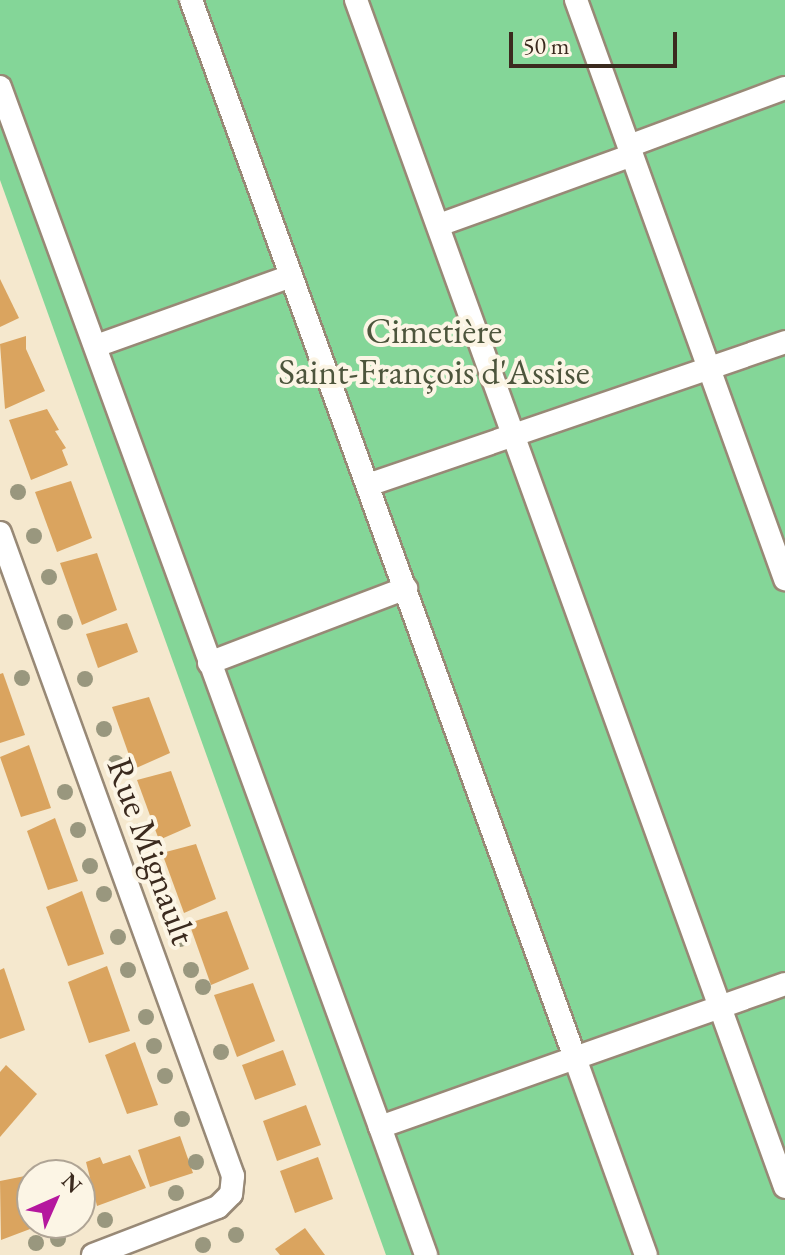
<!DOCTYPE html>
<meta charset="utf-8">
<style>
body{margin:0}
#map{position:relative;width:785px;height:1255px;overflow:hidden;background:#f5e8ce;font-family:"EB Garamond",serif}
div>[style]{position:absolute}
.green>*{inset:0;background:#84d698}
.building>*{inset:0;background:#daa45f}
.roads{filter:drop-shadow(2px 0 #988976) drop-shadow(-2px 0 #988976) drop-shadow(0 2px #988976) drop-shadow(0 -2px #988976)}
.minor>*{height:22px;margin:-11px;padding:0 11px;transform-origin:11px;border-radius:11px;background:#fff}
.trees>*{width:16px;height:16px;margin:-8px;border-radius:50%;background:#99977e}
span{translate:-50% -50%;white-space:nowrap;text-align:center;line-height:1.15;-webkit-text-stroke:8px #fcf5e5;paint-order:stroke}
.park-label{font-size:36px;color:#4d553c}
.street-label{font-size:36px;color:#3b2a1e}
.north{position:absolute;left:16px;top:1159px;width:80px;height:80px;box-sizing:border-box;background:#fcf5e5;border:2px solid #afa495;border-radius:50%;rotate:45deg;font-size:22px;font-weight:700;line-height:32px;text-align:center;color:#3b2a1e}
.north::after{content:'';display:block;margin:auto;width:28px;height:36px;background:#b5179e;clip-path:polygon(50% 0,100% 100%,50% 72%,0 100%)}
.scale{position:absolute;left:509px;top:32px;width:168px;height:36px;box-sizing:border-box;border:4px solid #3b2a1e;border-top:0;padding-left:10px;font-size:24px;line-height:28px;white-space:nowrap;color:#3b2a1e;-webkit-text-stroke:6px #fcf5e5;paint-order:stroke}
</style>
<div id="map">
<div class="green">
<div style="clip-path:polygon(0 0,785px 0,785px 1255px,386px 1255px,0 180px)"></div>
</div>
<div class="building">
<div style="clip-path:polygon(0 279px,19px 318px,0 327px)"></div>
<div style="clip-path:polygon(26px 336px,26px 349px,45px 391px,5px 409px,0 344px)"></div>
<div style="clip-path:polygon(47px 409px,59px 430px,55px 431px,66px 448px,62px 450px,68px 465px,31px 480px,9px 420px)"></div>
<div style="clip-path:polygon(71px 481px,92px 538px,57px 552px,35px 492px)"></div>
<div style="clip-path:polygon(97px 553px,117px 610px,82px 625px,60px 563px)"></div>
<div style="clip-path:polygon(127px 623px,138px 652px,98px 668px,86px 634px)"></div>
<div style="clip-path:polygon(3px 673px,25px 735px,0 743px,0 674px)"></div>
<div style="clip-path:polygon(149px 697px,170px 753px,134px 769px,112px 707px)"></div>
<div style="clip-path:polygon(29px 745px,51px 808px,21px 817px,0 757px)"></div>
<div style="clip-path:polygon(171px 771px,191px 826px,159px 840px,137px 780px)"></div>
<div style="clip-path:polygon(55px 818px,78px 881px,48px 890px,27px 831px)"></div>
<div style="clip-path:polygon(196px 844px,216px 899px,184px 913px,162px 853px)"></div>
<div style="clip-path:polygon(82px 891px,104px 954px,68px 966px,46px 907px)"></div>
<div style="clip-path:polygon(227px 911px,249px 969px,211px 985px,189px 923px)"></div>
<div style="clip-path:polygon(107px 966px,130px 1031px,89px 1043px,68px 982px)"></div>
<div style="clip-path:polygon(4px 968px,25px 1030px,0 1039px,0 970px)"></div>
<div style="clip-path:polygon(253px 983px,275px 1041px,237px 1057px,214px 995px)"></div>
<div style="clip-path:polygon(135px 1042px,158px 1105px,127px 1114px,105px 1055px)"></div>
<div style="clip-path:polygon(283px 1050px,296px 1085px,255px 1100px,242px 1065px)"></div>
<div style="clip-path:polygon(6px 1065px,37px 1094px,0 1137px,0 1072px)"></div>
<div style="clip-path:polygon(306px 1105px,321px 1145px,277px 1161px,263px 1121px)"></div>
<div style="clip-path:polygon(180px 1136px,193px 1173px,150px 1187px,138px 1150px)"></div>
<div style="clip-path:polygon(130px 1155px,146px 1188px,97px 1206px,86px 1162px,100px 1157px,103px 1164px)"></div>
<div style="clip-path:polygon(318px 1157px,333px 1199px,295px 1213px,280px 1171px)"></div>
<div style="clip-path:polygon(72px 1169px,75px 1175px,56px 1175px)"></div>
<div style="clip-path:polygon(25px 1176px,32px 1196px,32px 1223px,46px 1223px,1px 1240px,0 1181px)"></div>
<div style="clip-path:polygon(80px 1190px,87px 1209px,80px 1212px)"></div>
<div style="clip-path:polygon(305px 1228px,325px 1255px,280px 1255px,275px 1249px)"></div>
</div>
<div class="roads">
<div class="minor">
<div style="left:191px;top:0;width:1126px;rotate:70.05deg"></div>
<div style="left:575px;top:1058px;width:223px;rotate:-19.4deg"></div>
<div style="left:356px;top:0;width:1262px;rotate:70.13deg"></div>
<div style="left:576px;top:0;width:616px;rotate:70.15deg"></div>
<div style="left:0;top:87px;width:1107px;rotate:69.93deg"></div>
<div style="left:380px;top:1127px;width:207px;rotate:-19.5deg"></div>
<div style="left:575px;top:1058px;width:209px;rotate:70.2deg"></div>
<div style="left:629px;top:146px;width:166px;rotate:-20.4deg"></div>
<div style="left:439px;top:225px;width:205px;rotate:-19.9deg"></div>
<div style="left:96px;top:346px;width:207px;rotate:-19.7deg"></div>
<div style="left:368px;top:485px;width:441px;rotate:-18.9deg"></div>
<div style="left:0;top:533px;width:684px;rotate:70.08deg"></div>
<div style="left:233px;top:1176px;width:18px;rotate:96deg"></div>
<div style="left:231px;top:1194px;width:18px;rotate:135deg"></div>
<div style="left:218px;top:1207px;width:134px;rotate:159deg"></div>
<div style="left:209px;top:663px;width:211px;rotate:-20.8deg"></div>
<div style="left:380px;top:1127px;width:136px;rotate:70.2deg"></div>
</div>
</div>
<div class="trees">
<div style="left:18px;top:492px"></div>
<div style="left:34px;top:536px"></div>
<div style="left:49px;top:577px"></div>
<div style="left:65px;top:622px"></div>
<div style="left:22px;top:678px"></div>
<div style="left:85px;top:679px"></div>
<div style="left:104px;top:729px"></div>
<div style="left:116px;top:763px"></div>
<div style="left:65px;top:792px"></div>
<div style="left:130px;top:800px"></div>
<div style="left:78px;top:830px"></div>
<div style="left:140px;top:831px"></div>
<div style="left:90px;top:866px"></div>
<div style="left:156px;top:869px"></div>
<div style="left:104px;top:894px"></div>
<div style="left:170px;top:909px"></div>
<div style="left:118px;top:937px"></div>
<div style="left:180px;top:939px"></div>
<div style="left:128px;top:970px"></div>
<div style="left:191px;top:970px"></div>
<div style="left:203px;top:987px"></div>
<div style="left:146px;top:1017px"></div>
<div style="left:154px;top:1046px"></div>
<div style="left:221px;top:1052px"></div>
<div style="left:165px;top:1076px"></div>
<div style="left:182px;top:1119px"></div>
<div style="left:196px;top:1162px"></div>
<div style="left:176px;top:1193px"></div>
<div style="left:105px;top:1220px"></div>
<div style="left:236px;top:1235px"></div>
<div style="left:58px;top:1239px"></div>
<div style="left:36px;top:1243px"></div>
<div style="left:203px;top:1245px"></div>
</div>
<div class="park-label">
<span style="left:434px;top:351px">Cimetière<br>Saint-François d'Assise</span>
</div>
<div class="street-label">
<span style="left:152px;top:851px;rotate:70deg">Rue Mignault</span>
</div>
<div class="north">N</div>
<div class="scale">50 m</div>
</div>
